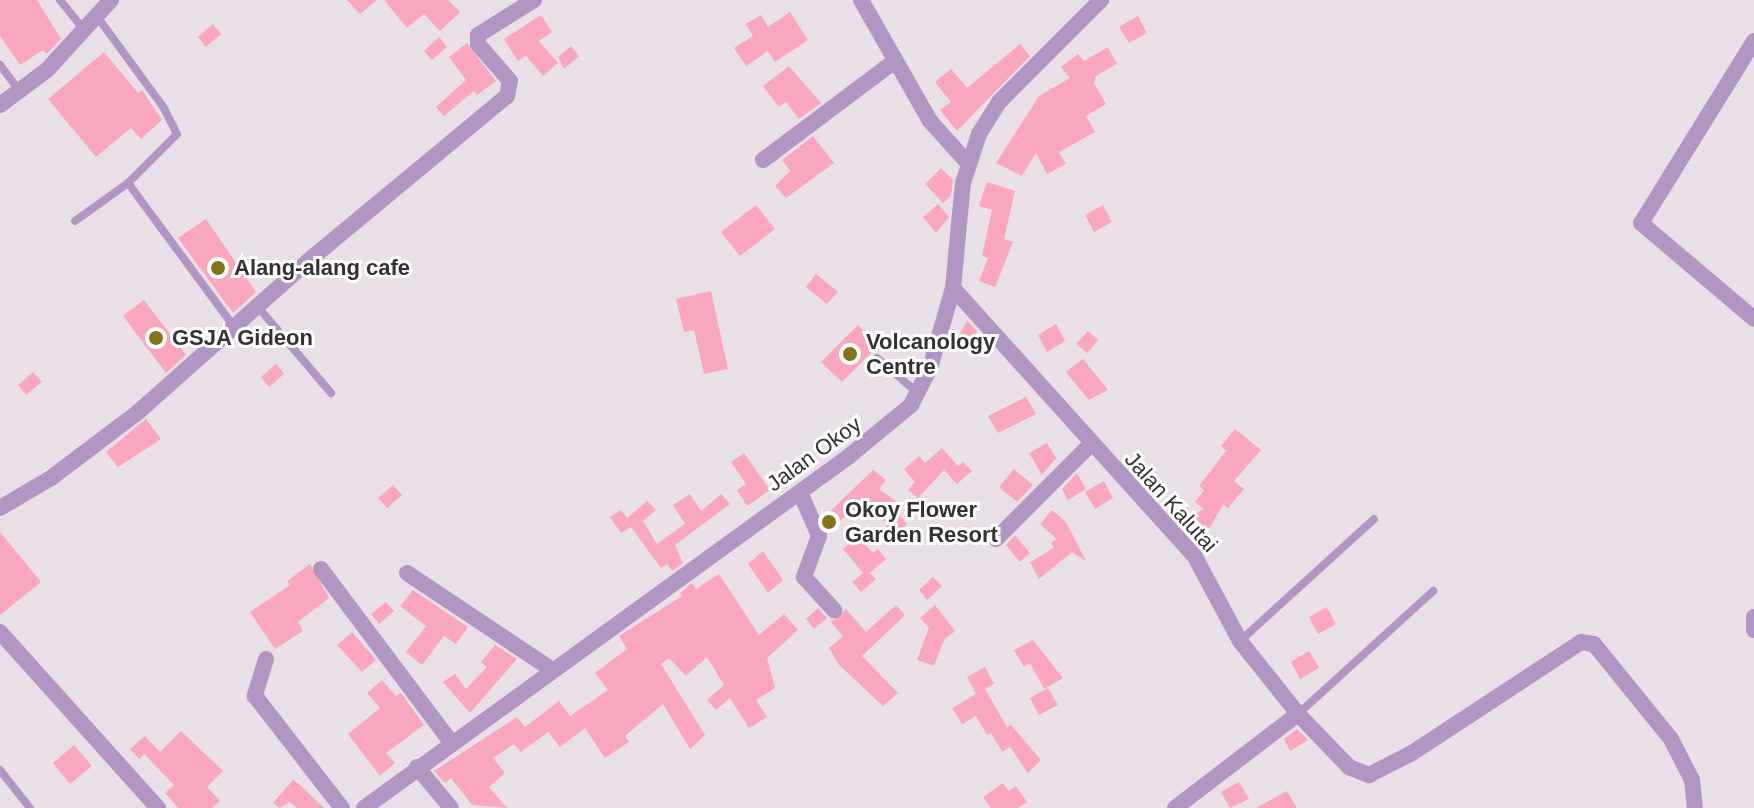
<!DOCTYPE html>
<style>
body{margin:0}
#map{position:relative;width:1754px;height:808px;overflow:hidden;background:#e8e0e6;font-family:Helvetica,sans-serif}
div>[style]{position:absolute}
.building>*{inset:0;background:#faa6be}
.service>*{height:8px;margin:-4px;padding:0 4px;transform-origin:4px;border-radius:4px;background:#b195c3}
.minor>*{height:16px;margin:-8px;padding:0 8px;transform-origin:8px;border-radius:8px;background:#b195c3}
.dots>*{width:22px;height:22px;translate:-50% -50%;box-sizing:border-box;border:4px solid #fff;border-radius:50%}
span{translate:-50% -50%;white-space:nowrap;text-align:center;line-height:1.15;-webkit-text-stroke:6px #fff;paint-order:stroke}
.poi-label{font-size:22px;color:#343133;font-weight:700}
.left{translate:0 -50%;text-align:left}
.street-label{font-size:22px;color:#343133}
</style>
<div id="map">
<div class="building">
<div style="clip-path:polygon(0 0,37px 0,61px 39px,47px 54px,43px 50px,20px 65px,0 36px)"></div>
<div style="clip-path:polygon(347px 0,377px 0,360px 14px)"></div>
<div style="clip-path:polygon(384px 0,448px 0,460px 12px,440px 31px,424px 14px,407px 28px)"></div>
<div style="clip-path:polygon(790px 12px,808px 40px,775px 62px,768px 51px,746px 66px,734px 48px,753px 36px,746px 24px,761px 15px,768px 27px)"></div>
<div style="clip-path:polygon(541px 15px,552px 32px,539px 41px,558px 63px,543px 76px,526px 56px,518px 61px,504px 39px)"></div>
<div style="clip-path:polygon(1138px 16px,1147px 33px,1129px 43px,1119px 27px)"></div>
<div style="clip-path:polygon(213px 24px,221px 34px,206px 47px,198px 37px)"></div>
<div style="clip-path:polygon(439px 37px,447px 47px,432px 60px,424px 51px)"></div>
<div style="clip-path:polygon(467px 43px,496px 81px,477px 95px,474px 91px,444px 116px,436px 107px,466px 80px,449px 57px)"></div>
<div style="clip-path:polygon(1020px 44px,1030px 56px,957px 131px,940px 110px,951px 102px,935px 82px,951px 69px,967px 88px)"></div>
<div style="clip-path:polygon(571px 46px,579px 56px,564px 69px,558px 57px)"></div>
<div style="clip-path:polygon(1108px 47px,1117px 64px,1096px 76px,1094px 83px,1106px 104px,1086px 116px,1095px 132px,1059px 152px,1066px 164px,1047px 174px,1036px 153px,1022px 176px,996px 163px,1039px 96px,1070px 78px,1061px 67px,1078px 54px,1084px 61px)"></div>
<div style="clip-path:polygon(104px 52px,138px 93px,142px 90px,162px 120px,141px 139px,131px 128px,96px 157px,48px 99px)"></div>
<div style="clip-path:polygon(789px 66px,821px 103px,799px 119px,786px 102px,779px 107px,763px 86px)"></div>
<div style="clip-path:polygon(813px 136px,834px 163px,786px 198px,775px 186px,790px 171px,782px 160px)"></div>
<div style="clip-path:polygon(941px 168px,953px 180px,951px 196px,943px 203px,925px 184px)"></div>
<div style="clip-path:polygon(987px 182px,1015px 191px,1004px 239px,1013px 242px,995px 287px,979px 281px,988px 258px,982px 256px,992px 210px,979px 206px)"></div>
<div style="clip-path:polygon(938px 204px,949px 217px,936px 233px,923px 217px)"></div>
<div style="clip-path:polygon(756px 205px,775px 229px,740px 256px,721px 232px)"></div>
<div style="clip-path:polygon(1103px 205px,1112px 222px,1094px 232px,1085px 215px)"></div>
<div style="clip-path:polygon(206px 219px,256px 292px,233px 313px,178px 238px)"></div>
<div style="clip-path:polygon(816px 274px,838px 292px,827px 304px,806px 287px)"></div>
<div style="clip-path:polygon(711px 291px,728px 369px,704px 374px,694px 330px,684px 332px,676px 299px)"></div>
<div style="clip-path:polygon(144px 300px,186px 355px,166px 373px,123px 316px)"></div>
<div style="clip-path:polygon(967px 320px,977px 331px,969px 348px,956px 342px)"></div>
<div style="clip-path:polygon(1056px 324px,1065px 341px,1047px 352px,1038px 335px)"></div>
<div style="clip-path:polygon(858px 325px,878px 346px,842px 382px,821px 362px)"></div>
<div style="clip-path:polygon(1088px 331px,1098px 340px,1087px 353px,1076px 344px)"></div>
<div style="clip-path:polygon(1083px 359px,1108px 390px,1089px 400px,1066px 372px)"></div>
<div style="clip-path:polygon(276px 364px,284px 374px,269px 387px,261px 377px)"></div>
<div style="clip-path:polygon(33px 372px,42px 382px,26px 395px,18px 385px)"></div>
<div style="clip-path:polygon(1026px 397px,1036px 414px,998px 433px,988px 416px)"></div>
<div style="clip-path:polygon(146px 419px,161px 439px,118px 467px,106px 452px)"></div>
<div style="clip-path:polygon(1235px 429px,1261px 450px,1234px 481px,1244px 489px,1228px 508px,1223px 505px,1210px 527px,1192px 537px,1182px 521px,1204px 509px,1195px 502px,1204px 490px,1199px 486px,1226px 451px,1221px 446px)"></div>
<div style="clip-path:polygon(1047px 443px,1056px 458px,1042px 475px,1029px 453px)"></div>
<div style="clip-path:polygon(942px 448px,958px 466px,963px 462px,972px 471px,957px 484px,944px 470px,918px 498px,908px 490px,915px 482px,904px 469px,919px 456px,925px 463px)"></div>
<div style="clip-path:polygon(744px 453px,770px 490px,747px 506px,737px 490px,746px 484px,731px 462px)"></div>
<div style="clip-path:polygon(1014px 469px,1033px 485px,1017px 502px,999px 487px)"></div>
<div style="clip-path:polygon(873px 470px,886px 480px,879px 489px,897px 502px,893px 508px,907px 524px,892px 538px,883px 528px,888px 524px,866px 508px,859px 515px,853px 509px,829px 531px,823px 518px)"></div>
<div style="clip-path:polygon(1077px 473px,1086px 489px,1068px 500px,1062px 489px)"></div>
<div style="clip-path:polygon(1104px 481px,1113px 498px,1095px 509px,1085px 492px)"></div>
<div style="clip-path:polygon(393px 485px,402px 495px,387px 508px,378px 498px)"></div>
<div style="clip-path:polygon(690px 494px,701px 511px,721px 494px,730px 504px,675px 545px,683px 563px,672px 571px,667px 564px,661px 568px,631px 527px,621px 533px,610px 517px,621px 510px,627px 518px,647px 501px,656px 510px,643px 521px,657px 544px,685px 524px,673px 505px)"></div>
<div style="clip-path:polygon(1052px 510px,1066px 522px,1086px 561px,1072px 552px,1039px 579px,1030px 562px,1054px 548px,1051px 543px,1057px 539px,1040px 524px)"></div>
<div style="clip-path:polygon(0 532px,41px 582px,0 615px)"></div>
<div style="clip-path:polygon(1015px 535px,1030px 553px,1020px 562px,1006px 545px)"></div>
<div style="clip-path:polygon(858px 536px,873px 553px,878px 549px,886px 559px,870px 573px,876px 579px,861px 592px,852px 582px,863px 573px,843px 549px)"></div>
<div style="clip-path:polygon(763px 551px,783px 580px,768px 593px,748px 564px)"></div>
<div style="clip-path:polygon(310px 564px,329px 598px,298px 622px,303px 631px,275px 649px,250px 612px,290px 585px,287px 581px)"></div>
<div style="clip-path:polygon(719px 574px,759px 635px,784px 614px,798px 630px,767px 658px,775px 688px,756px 700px,767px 717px,749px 728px,730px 698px,716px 710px,707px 700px,724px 685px,707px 657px,686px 676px,669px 658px,661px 664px,705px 735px,690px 749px,663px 704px,625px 736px,629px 742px,605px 758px,585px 728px,560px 747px,548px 732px,521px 752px,514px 744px,493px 758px,505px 773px,489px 787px,507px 808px,472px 805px,451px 778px,445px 783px,434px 771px,517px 717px,525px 727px,559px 701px,570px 716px,608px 690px,595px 673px,627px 649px,619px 636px,682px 596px,680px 593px,692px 583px,696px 589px)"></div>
<div style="clip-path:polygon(933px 577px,942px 586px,927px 600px,919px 590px)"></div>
<div style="clip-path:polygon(413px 590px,468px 627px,456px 644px,444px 636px,422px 665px,406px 652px,426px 626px,400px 606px)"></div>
<div style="clip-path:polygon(386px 602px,394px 611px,379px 624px,371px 614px)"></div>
<div style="clip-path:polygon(896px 605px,905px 615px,862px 656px,898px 693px,883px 706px,839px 665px,829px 648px,843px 636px,831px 622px,846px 609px,866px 632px)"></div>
<div style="clip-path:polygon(935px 605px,955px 631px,944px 640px,934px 666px,917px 660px,929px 628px,920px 618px)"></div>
<div style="clip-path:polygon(1327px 607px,1336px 624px,1318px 634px,1309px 617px)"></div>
<div style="clip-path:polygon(818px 608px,827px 618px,814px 629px,806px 619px)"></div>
<div style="clip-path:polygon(352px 632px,376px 660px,362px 672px,337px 645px)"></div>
<div style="clip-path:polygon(1033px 640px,1063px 678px,1044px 689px,1030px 663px,1024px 667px,1014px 650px)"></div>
<div style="clip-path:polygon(495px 645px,517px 659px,470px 713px,443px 682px,455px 674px,466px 689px,487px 667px,481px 662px)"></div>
<div style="clip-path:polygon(1309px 651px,1319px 668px,1300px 679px,1291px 662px)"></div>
<div style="clip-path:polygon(985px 667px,994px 684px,976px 694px,967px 677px)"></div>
<div style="clip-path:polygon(382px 680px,396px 696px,401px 693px,424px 725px,386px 753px,395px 763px,380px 776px,348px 734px,380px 708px,367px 693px)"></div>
<div style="clip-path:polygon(1048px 688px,1058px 705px,1039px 715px,1030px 698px)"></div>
<div style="clip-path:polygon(985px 689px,1007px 727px,1011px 725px,1041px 760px,1028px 773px,1010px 747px,1002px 752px,991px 733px,987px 735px,976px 716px,962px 724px,952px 708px)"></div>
<div style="clip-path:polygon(1297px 729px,1308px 740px,1290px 751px,1284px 739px)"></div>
<div style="clip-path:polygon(181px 731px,223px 771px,207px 787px,220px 801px,212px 808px,178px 808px,165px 793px,174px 785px,144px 754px,139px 759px,130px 749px,145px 736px,160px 752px)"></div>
<div style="clip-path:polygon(74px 745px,92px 766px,70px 784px,53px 763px)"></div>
<div style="clip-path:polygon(293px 780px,299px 784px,324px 808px,297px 808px,290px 802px,280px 808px,273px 803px)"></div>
<div style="clip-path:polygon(1239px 782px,1249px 799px,1230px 808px,1221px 792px)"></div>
<div style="clip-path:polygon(1003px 783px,1009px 791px,1016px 786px,1027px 802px,1018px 808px,991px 808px,983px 797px)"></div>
<div style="clip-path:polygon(1287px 791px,1297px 808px,1256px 808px)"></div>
</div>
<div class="service">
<div style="left:60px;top:0;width:36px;rotate:51deg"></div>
<div style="left:0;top:65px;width:30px;rotate:53deg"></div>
<div style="left:128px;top:183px;width:180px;rotate:53.6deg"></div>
<div style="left:75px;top:221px;width:65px;rotate:-35.6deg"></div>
<div style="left:128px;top:183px;width:69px;rotate:-45deg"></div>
<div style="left:177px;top:134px;width:29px;rotate:-117deg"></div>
<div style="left:164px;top:108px;width:115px;rotate:-126.2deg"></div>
<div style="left:258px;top:307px;width:113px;rotate:49.7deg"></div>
<div style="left:877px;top:358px;width:55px;rotate:40.6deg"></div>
<div style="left:1240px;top:641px;width:181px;rotate:-42.3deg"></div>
<div style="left:1298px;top:714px;width:183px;rotate:-42.3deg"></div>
<div style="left:0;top:770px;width:48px;rotate:51.7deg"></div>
</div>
<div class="minor">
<div style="left:861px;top:0;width:139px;rotate:60.3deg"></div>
<div style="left:930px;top:121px;width:57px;rotate:47.9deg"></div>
<div style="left:1754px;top:41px;width:214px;rotate:121.8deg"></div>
<div style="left:1641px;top:223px;width:148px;rotate:40.3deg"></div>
<div style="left:0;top:105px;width:59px;rotate:-36.7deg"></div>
<div style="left:47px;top:70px;width:95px;rotate:-47.6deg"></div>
<div style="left:763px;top:160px;width:165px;rotate:-36.9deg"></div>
<div style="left:953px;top:288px;width:362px;rotate:48deg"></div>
<div style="left:1195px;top:557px;width:95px;rotate:61.8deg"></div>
<div style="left:1240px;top:641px;width:93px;rotate:51.5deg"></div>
<div style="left:1298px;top:714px;width:74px;rotate:46.1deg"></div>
<div style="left:1349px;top:767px;width:22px;rotate:22deg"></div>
<div style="left:1369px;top:775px;width:48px;rotate:-27.1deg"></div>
<div style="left:1412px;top:753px;width:202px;rotate:-33.3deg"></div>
<div style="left:1581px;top:642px;width:13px;rotate:9deg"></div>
<div style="left:1594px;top:644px;width:122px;rotate:51deg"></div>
<div style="left:1671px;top:739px;width:46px;rotate:62.9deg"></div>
<div style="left:1692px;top:780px;width:28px;rotate:84deg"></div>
<div style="left:800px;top:492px;width:48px;rotate:66.6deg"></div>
<div style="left:819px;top:536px;width:44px;rotate:110.1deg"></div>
<div style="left:804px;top:577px;width:45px;rotate:47.7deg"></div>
<div style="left:0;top:508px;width:59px;rotate:-30.5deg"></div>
<div style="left:51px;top:478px;width:108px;rotate:-37.1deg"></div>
<div style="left:137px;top:413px;width:235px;rotate:-41.6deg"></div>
<div style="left:313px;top:257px;width:252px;rotate:-39.7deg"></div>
<div style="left:507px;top:96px;width:15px;rotate:-79deg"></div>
<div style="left:510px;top:81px;width:49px;rotate:-130.9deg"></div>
<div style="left:478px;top:44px;width:9px;rotate:-90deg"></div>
<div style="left:478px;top:35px;width:66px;rotate:-32deg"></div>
<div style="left:996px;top:539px;width:133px;rotate:-45deg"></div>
<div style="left:321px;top:569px;width:216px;rotate:53.1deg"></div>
<div style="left:407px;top:573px;width:173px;rotate:33.7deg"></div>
<div style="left:1754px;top:617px;width:13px;rotate:90deg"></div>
<div style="left:0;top:632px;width:237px;rotate:48.1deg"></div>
<div style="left:266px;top:659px;width:39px;rotate:107deg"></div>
<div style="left:255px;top:696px;width:142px;rotate:52.2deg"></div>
<div style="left:417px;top:767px;width:53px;rotate:50.3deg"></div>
<div style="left:364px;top:808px;width:598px;rotate:-35.95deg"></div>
<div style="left:848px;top:457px;width:82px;rotate:-39.5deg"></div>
<div style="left:911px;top:405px;width:42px;rotate:-62.8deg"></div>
<div style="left:930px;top:368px;width:83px;rotate:-74deg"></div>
<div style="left:953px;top:288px;width:105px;rotate:-84.6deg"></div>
<div style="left:963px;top:183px;width:52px;rotate:-71.9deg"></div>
<div style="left:979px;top:134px;width:39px;rotate:-58deg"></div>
<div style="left:1000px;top:101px;width:143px;rotate:-45deg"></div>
<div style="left:1175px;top:808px;width:155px;rotate:-37.4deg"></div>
</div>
<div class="dots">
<div style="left:218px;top:268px;background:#847416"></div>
<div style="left:156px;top:338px;background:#847416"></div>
<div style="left:850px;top:354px;background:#847416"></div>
<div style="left:829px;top:522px;background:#847416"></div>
</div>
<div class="poi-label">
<span class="left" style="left:234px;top:268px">Alang-alang cafe</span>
<span class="left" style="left:172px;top:338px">GSJA Gideon</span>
<span class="left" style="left:866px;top:354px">Volcanology<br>Centre</span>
<span class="left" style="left:845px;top:522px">Okoy Flower<br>Garden Resort</span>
</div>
<div class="street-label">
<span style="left:814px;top:454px;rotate:-36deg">Jalan Okoy</span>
<span style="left:1171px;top:502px;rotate:48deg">Jalan Kalutai</span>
</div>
</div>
